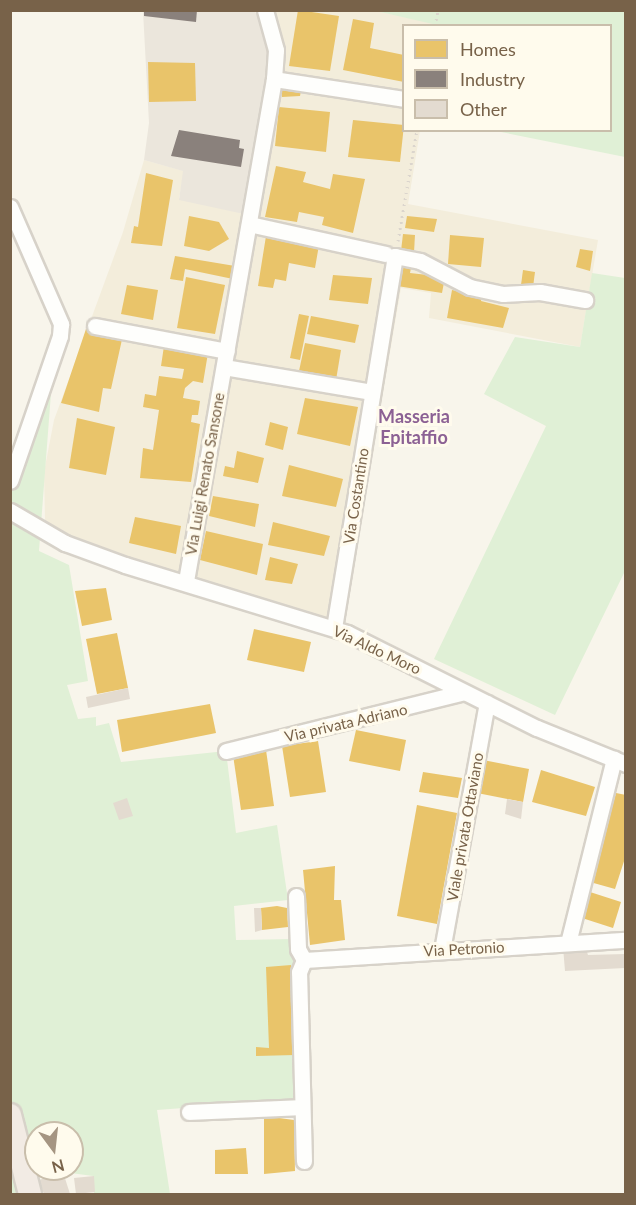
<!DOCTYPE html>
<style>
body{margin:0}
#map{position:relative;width:636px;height:1205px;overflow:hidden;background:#f8f5eb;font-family:Lato,sans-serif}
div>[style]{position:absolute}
.residential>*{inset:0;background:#f3eddb}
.industrial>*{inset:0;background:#ebe6dc}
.green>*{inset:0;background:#e0f0d6}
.homes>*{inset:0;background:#e9c46a}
.industry>*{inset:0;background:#8a817c}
.building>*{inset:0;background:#e3dbd0}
.path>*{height:3px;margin-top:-1.5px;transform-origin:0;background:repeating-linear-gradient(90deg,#dbd5cd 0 1.5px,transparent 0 6px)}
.roads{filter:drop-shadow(2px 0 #d7d2c9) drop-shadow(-2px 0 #d7d2c9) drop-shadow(0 2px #d7d2c9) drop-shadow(0 -2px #d7d2c9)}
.minor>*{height:15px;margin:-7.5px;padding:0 7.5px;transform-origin:7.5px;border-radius:7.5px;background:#fefefc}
.highway>*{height:22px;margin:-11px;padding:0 11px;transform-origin:11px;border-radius:11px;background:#f2ebe4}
span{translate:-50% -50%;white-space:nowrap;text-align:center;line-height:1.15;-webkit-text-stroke:6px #fffbed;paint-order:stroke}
.street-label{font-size:15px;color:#786249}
.quarter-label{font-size:18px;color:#8c6194;font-weight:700}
.frame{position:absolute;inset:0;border:12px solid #786249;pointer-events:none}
.legend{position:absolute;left:402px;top:24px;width:210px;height:108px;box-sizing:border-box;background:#fffbed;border:2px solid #c9beab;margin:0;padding:8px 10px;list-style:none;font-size:18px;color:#786249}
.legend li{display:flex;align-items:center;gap:12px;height:30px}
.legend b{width:30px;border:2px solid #c9beab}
.north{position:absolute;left:24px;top:1121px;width:60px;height:60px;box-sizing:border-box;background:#fffbed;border:2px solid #c9beab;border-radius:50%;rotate:165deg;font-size:16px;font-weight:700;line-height:24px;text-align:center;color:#786249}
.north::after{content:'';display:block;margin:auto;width:21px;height:27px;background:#a59582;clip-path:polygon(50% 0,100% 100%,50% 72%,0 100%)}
</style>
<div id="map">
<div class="residential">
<div style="clip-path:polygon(255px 11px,376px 11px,437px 24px,404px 26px,404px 130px,420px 131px,408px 204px,598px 240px,580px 347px,429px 318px,431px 293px,401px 288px,343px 625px,127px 559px,57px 532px,45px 520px,44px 472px,54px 420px,123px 232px,144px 160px,184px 171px,179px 199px,273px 50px)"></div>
</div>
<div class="industrial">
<div style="clip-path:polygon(143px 11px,255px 11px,273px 50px,244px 214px,179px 200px,183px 171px,144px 160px,149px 123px)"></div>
</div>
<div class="green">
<div style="clip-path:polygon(376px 11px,625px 11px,625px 157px,496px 131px,610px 130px,610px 26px,437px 25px)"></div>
<div style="clip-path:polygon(592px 273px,625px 278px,625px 571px,555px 715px,434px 659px,546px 426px,484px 394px,515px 337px,580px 347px)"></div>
<div style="clip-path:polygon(52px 380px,39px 551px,69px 565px,88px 681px,67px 685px,78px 719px,96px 717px,96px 726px,109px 723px,121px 762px,226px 751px,236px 833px,277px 825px,288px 900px,234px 906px,236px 940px,292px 939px,302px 1099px,157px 1110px,170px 1194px,94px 1194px,93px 1176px,63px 1172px,62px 1169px,72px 1169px,72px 1133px,36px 1133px,36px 1169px,47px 1169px,38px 1174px,36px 1194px,11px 1194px,10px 484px)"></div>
</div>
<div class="homes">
<div style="clip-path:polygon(298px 10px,339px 16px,330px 71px,289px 66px)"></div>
<div style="clip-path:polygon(353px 19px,374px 23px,370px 48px,404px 55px,404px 82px,343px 70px)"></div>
<div style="clip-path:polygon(148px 62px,195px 63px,196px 101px,149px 102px)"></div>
<div style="clip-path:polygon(282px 82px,302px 86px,300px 96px,282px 97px)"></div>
<div style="clip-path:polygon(279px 107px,330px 112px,326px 152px,275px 146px)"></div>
<div style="clip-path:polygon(353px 120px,404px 125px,400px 162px,348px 157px)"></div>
<div style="clip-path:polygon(276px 166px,306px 172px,303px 182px,330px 189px,333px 174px,365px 179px,353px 233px,322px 225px,324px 217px,299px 212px,297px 222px,265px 217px)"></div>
<div style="clip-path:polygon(146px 173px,173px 180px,162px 246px,131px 243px,134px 226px,138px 227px)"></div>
<div style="clip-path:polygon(189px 216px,219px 222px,229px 239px,209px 251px,184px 246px)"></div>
<div style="clip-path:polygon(407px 216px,437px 219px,434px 232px,405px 228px)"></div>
<div style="clip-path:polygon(403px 234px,415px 235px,414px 252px,401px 251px)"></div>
<div style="clip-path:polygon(450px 235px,484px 238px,481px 267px,448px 264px)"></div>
<div style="clip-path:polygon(266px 236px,319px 245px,315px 268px,289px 263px,286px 281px,275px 279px,273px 288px,258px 286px)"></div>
<div style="clip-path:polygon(580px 249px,593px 251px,590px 271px,576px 267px)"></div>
<div style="clip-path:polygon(175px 256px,235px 266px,233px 279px,185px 269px,183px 281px,170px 279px)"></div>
<div style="clip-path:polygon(401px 261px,412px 263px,410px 273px,445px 277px,442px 293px,397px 286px)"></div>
<div style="clip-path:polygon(523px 270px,535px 272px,533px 287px,521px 285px)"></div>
<div style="clip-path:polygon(333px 275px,372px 278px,368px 304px,329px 300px)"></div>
<div style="clip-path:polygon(186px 277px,225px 285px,215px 334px,177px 328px)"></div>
<div style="clip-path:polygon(127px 285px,158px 290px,153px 320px,121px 314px)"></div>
<div style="clip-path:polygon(452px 290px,482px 296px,481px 301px,509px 308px,503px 328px,447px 318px)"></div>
<div style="clip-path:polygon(299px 314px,309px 316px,300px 360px,290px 358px)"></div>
<div style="clip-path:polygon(311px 316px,359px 325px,355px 343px,307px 334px)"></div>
<div style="clip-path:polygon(86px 329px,123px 335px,111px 389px,103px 388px,99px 412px,61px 403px)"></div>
<div style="clip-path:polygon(305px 343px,341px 350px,336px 380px,299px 371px)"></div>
<div style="clip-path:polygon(164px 346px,208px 353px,203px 383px,193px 381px,185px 388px,183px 398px,200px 401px,198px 415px,192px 415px,191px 422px,200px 424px,191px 482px,140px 478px,143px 448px,153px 450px,159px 410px,143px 407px,145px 394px,156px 396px,159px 376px,182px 379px,184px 369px,161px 366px)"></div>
<div style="clip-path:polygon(305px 398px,358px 407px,350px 446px,297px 434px)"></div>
<div style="clip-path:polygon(77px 418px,115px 427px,106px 475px,69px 468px)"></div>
<div style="clip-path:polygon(270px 422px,288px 427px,283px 450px,265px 445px)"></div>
<div style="clip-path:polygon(237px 451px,264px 458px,258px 483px,223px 476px,225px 466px,234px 468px)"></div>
<div style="clip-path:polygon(289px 465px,343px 479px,336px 507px,282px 496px)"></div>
<div style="clip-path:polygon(213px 496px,259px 504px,255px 527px,209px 516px)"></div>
<div style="clip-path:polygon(135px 517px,181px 526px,176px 554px,129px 543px)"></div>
<div style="clip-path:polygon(273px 522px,330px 536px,324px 556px,268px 545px)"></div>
<div style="clip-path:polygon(206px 531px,263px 544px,257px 575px,200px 560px)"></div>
<div style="clip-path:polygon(270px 557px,298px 564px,292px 584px,265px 580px)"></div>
<div style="clip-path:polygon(106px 588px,112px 620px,82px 626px,75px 591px)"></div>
<div style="clip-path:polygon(254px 629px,311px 642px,304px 672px,247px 660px)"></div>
<div style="clip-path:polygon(117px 633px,128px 688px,97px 694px,86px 639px)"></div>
<div style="clip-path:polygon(210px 704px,216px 733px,122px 752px,117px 720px)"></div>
<div style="clip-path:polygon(356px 730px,406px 740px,400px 771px,349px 761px)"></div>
<div style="clip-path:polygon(318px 741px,326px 792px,290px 797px,282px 746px)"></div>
<div style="clip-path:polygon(266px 750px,274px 806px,241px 810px,233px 755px)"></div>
<div style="clip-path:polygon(478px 759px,529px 769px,523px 802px,472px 792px)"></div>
<div style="clip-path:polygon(541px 770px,595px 787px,586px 816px,532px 802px)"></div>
<div style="clip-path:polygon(423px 772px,462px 778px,458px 798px,419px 792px)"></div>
<div style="clip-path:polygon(616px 793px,626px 795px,626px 855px,615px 889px,590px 882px)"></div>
<div style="clip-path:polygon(417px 805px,457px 813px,437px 924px,397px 916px)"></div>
<div style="clip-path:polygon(335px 866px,334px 900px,341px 900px,345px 940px,310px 945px,303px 870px)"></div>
<div style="clip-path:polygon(590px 892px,621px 902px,613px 928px,582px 918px)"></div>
<div style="clip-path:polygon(277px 906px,287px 908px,288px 927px,262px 930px,261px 908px)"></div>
<div style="clip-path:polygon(291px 965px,295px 1055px,256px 1056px,256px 1047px,269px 1048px,266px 967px)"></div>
<div style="clip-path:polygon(264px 1116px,294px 1120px,295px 1171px,264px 1174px)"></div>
<div style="clip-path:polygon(246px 1148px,248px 1174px,215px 1174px,215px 1150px)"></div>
</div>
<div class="industry">
<div style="clip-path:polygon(144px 10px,197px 10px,196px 22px,144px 16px)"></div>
<div style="clip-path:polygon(179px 130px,240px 140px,239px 148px,244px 149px,241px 167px,171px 156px)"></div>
</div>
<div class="building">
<div style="clip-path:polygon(128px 688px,130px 699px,88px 708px,86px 697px)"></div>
<div style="clip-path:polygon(127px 798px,133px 816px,119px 820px,113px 803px)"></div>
<div style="clip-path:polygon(507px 799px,523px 802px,521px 819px,505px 814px)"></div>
<div style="clip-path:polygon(254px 908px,261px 908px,262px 930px,255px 932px)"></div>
<div style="clip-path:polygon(585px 946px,588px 955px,625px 954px,625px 968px,565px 971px,563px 947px)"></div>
<div style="clip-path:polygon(63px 1172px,70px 1194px,44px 1194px,39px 1180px)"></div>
<div style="clip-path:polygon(94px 1176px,95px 1192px,76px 1194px,74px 1178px)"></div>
</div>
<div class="path">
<div style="left:435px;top:26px;width:16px;rotate:-79deg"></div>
<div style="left:398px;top:241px;width:113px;rotate:-80.3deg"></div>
</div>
<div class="roads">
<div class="minor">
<div style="left:274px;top:79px;width:132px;rotate:8.7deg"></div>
<div style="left:10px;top:207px;width:128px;rotate:66.4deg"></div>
<div style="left:61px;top:324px;width:12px;rotate:95deg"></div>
<div style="left:60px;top:336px;width:153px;rotate:109deg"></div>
<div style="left:249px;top:224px;width:140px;rotate:12.4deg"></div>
<div style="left:95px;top:326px;width:134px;rotate:10.7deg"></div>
<div style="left:224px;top:367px;width:144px;rotate:9.6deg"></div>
<div style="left:10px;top:511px;width:64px;rotate:30.2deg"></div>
<div style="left:65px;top:543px;width:64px;rotate:20.1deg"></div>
<div style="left:125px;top:565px;width:232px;rotate:17deg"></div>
<div style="left:347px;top:633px;width:212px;rotate:26.6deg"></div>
<div style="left:537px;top:728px;width:96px;rotate:22deg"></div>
<div style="left:186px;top:581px;width:510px;rotate:-80.06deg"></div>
<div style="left:274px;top:79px;width:29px;rotate:-86deg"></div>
<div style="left:276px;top:50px;width:41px;rotate:-105.4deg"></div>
<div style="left:334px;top:628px;width:377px;rotate:-80.7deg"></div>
<div style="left:395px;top:256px;width:25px;rotate:11deg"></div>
<div style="left:420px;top:261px;width:56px;rotate:27.5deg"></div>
<div style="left:470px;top:287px;width:34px;rotate:12deg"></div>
<div style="left:503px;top:294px;width:37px;rotate:-3deg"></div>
<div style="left:540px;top:292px;width:46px;rotate:10.1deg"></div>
<div style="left:226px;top:751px;width:245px;rotate:-13.9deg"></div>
<div style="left:296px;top:896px;width:53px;rotate:87.8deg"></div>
<div style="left:298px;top:949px;width:13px;rotate:61deg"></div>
<div style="left:568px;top:943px;width:190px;rotate:-76deg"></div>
<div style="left:442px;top:950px;width:251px;rotate:-79.7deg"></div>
<div style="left:189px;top:1112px;width:113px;rotate:-2.5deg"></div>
<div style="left:304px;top:1161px;width:189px;rotate:-91.5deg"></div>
<div style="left:299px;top:972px;width:13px;rotate:-67deg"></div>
<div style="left:304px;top:960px;width:323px;rotate:-3.6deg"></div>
</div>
<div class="highway">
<div style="left:10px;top:1115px;width:81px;rotate:75.8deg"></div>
</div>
</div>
<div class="street-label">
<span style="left:205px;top:474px;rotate:-80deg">Via Luigi Renato Sansone</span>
<span style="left:356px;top:496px;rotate:-81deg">Via Costantino</span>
<span style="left:377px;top:650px;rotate:25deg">Via Aldo Moro</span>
<span style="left:346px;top:723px;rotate:-13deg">Via privata Adriano</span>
<span style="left:465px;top:827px;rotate:-80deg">Viale privata Ottaviano</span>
<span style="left:464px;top:949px;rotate:-3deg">Via Petronio</span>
</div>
<div class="quarter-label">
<span style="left:414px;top:427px">Masseria<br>Epitaffio</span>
</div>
<div class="frame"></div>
<ul class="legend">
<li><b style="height:16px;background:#e9c46a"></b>Homes</li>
<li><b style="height:16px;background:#8a817c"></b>Industry</li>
<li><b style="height:16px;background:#e3dbd0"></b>Other</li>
</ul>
<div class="north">N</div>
</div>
